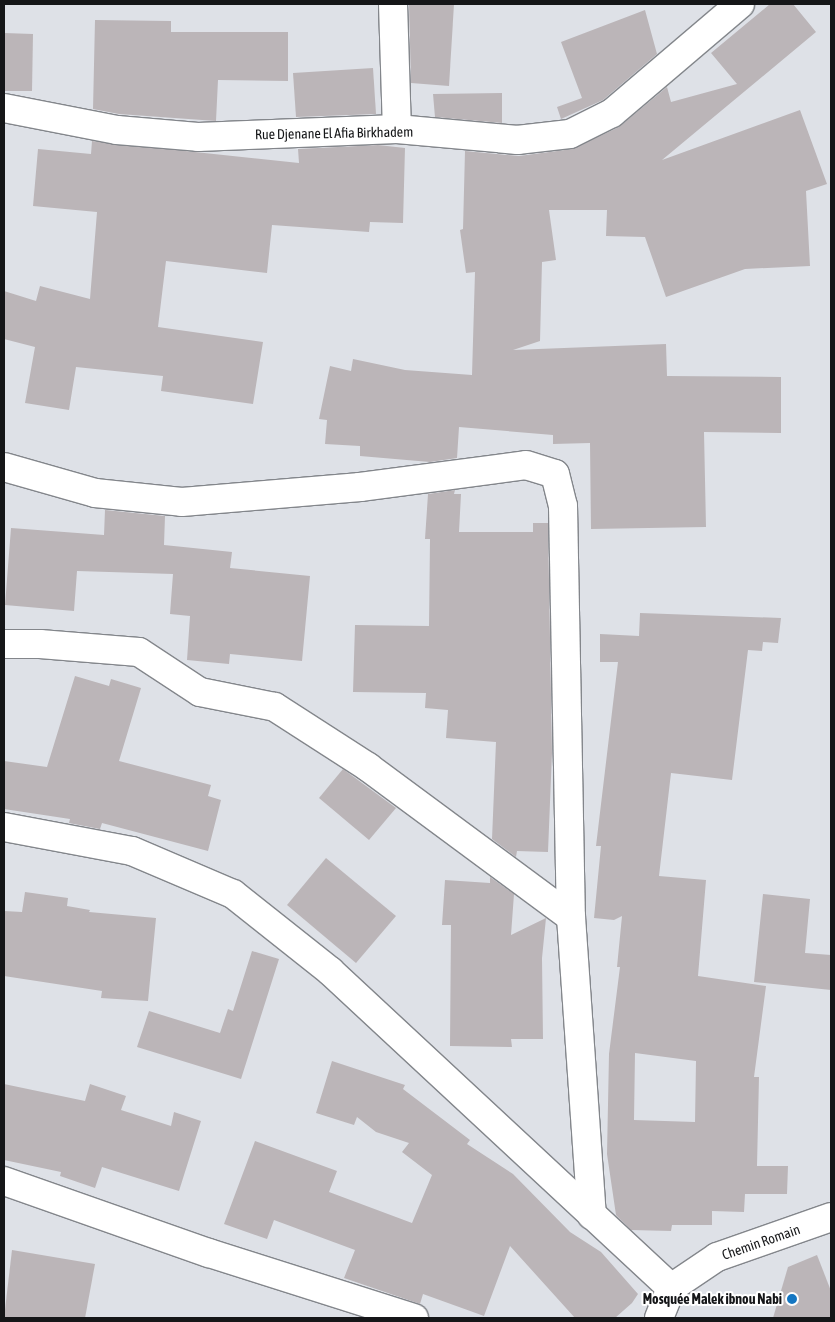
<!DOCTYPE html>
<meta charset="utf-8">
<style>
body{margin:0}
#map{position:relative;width:835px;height:1322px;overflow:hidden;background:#dee1e7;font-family:"Asap Condensed",sans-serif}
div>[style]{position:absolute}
.building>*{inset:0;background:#bbb5b8}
.roads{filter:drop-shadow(1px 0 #83868b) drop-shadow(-1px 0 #83868b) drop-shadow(0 1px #83868b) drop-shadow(0 -1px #83868b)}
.street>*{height:28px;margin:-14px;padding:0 14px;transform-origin:14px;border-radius:14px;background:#fff}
.dots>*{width:14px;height:14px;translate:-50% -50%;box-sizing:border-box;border:2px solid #fff;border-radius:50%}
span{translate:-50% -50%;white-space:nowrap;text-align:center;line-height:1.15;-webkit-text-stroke:4px #fff;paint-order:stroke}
.street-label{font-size:14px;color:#151618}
.poi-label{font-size:14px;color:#151618;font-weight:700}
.right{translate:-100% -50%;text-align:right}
.frame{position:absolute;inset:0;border:5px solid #151618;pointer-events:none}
</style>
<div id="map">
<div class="building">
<div style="clip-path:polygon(409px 4px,454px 4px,449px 86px,411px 83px)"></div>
<div style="clip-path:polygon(770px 4px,793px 4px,816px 32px,662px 160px,800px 110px,827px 184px,806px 191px,810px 266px,745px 269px,666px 297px,645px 237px,606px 236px,607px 210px,549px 210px,556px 260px,542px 262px,540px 341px,513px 350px,666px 344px,667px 376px,781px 377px,781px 433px,704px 432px,706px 527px,591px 529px,590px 443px,553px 444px,553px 435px,459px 427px,457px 458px,430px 462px,360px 456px,360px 446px,325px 444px,327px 420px,319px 419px,330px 366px,351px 371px,353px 359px,405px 370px,472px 375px,475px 272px,466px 273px,460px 230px,463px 229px,465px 151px,519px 156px,572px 149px,619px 127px,667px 87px,671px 102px,737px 84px,711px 53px)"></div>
<div style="clip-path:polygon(645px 10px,657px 54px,603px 100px,561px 119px,557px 107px,582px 98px,561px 42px)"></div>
<div style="clip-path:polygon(95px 20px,171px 21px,171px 32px,288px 32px,288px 81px,218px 80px,216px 121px,119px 114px,93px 109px)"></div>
<div style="clip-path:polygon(4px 33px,33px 34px,32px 91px,4px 91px)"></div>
<div style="clip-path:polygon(373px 68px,376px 114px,296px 117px,293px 73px)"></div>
<div style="clip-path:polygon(502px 93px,502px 123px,435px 117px,433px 94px)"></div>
<div style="clip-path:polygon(92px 141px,299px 163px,298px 149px,378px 145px,405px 148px,403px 223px,370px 222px,369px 232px,272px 225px,267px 273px,166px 261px,158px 327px,263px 342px,253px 404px,161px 391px,163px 376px,76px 367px,69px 410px,25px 403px,35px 347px,4px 339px,4px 291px,36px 301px,40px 286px,90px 299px,97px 212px,33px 206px,38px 149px,91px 154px)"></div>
<div style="clip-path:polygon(455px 490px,454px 494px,461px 494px,459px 532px,533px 532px,533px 523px,548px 523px,552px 753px,548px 852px,517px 851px,516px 857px,492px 839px,496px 742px,446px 738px,448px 710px,425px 708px,426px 693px,353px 692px,355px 625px,429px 626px,430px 539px,425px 539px,428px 494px)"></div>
<div style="clip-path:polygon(105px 510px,165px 516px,164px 545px,232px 552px,230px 568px,310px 576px,302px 661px,230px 654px,229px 664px,187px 660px,190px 616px,170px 614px,173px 574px,77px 571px,74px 611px,5px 605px,11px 528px,104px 535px)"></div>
<div style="clip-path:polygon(evenodd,640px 613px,781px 618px,778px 643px,763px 642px,762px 651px,748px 650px,732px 780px,671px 773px,659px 876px,706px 880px,698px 976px,766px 986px,754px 1077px,759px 1077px,757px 1166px,788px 1166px,787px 1194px,745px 1194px,744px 1212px,712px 1211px,712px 1225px,672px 1225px,671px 1231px,631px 1230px,616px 1215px,607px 1154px,609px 1054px,620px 967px,617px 967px,622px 916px,614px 920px,594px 918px,601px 846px,596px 846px,618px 662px,600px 662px,600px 634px,639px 636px,640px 613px,635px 1053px,696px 1061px,695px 1122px,634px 1120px,635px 1053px)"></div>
<div style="clip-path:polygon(75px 676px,109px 686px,111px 679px,141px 688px,119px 761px,211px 785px,208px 796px,221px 800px,208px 851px,102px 823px,100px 829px,69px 823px,70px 819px,4px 809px,4px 761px,47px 767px)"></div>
<div style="clip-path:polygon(343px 769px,396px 808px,369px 840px,319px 798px)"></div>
<div style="clip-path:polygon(326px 858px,396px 916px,356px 963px,287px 905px)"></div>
<div style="clip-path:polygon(490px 877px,514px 894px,511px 935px,546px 918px,542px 958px,543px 1039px,511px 1039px,512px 1047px,450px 1046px,451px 925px,442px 925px,445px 880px,490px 883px)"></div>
<div style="clip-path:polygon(25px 892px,68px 898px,67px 906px,90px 910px,89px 912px,156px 918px,148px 1001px,101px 998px,102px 991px,4px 976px,4px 911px,22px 912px)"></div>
<div style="clip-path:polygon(763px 894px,810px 899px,805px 953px,831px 955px,831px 990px,754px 982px)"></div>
<div style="clip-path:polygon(252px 951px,279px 959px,241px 1079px,137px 1047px,149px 1011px,220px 1033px,228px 1009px,233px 1011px)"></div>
<div style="clip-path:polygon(332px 1061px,405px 1085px,403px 1089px,470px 1140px,467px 1144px,513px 1174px,570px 1232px,601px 1252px,638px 1294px,632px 1303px,615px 1318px,575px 1318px,510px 1246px,484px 1316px,423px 1294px,420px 1304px,344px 1278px,355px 1250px,274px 1220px,267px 1239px,224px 1224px,255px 1141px,337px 1171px,329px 1192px,412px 1223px,432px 1175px,402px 1152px,409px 1143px,376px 1132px,357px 1117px,354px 1125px,316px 1113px)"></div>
<div style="clip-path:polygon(4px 1084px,85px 1101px,90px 1084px,126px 1096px,121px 1110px,171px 1126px,174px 1112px,201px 1121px,179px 1191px,102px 1167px,95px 1188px,60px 1176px,61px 1172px,4px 1160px)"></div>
<div style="clip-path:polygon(12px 1250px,95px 1264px,85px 1318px,4px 1318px)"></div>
<div style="clip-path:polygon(817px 1255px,831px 1291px,831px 1318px,773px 1318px,788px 1267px)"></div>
</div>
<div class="roads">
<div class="street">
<div style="left:393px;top:4px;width:125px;rotate:88.2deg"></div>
<div style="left:4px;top:108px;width:115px;rotate:11deg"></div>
<div style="left:117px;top:130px;width:81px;rotate:4.9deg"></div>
<div style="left:198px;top:137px;width:199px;rotate:-2.3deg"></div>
<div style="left:397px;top:129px;width:121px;rotate:5.2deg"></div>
<div style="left:517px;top:140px;width:53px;rotate:-6.5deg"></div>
<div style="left:570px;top:134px;width:47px;rotate:-26.6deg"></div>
<div style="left:612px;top:113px;width:168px;rotate:-40.4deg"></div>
<div style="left:4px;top:467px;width:95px;rotate:15.9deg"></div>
<div style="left:95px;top:493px;width:87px;rotate:5.9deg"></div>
<div style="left:182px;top:502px;width:179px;rotate:-4.8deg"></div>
<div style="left:360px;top:487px;width:167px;rotate:-7.5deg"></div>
<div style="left:526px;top:465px;width:30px;rotate:17deg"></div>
<div style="left:555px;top:474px;width:33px;rotate:76deg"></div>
<div style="left:563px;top:506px;width:411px;rotate:88.9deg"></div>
<div style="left:571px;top:917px;width:299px;rotate:86deg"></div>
<div style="left:4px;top:644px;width:36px"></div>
<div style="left:40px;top:644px;width:99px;rotate:4.6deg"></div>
<div style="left:139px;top:652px;width:73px;rotate:33.3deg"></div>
<div style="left:200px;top:692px;width:76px;rotate:11.3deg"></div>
<div style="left:275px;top:707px;width:111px;rotate:32.8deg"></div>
<div style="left:368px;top:767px;width:252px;rotate:36.5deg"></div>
<div style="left:4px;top:827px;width:130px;rotate:10.6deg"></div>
<div style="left:132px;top:851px;width:110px;rotate:23.1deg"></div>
<div style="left:233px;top:894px;width:124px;rotate:38.4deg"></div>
<div style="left:330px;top:971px;width:466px;rotate:42.9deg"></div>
<div style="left:4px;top:1181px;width:217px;rotate:19.4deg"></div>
<div style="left:209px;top:1253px;width:215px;rotate:17.6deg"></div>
<div style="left:659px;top:1318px;width:32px;rotate:-68deg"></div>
<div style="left:671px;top:1288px;width:55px;rotate:-34deg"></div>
<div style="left:717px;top:1257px;width:121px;rotate:-19.3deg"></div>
</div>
</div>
<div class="dots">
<div style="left:792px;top:1299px;background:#1476c2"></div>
</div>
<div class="street-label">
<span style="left:334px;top:133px;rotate:-1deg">Rue Djenane El Afia Birkhadem</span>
<span style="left:761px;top:1242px;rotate:-19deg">Chemin Romain</span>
</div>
<div class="poi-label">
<span class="right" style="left:782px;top:1299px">Mosquée Malek ibnou Nabi</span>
</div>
<div class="frame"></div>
</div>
